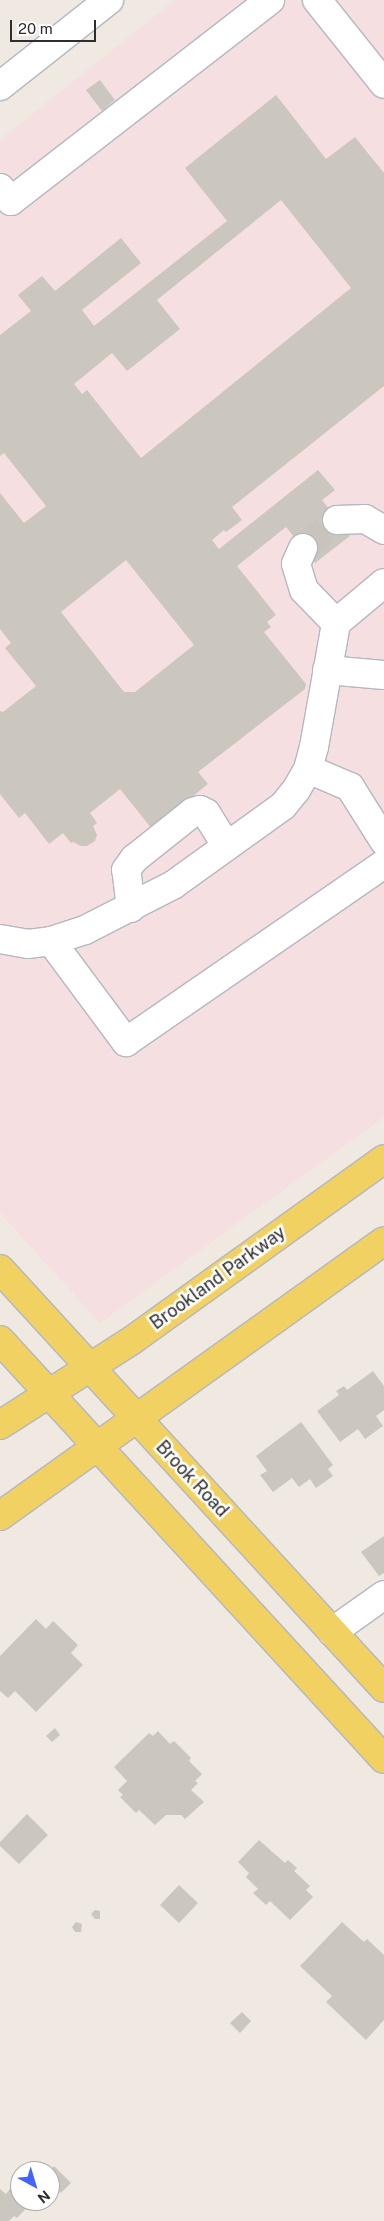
<!DOCTYPE html>
<style>
body{margin:0}
#map{position:relative;width:384px;height:2221px;overflow:hidden;background:#efe9e1;font-family:"Public Sans",sans-serif}
div>[style]{position:absolute}
.medical>*{inset:0;background:#f5dfe0}
.building>*{inset:0;background:#cbc7bf}
.minor-tunnel>*{height:28px;margin-top:-14px;transform-origin:0;background:repeating-linear-gradient(90deg,#c8c4bd 0 28px,transparent 0 42px)}
.roads{filter:drop-shadow(1px 0 #b4b7c1) drop-shadow(-1px 0 #b4b7c1) drop-shadow(0 1px #b4b7c1) drop-shadow(0 -1px #b4b7c1)}
.minor>*{height:28px;margin:-14px;padding:0 14px;transform-origin:14px;border-radius:14px;background:#fff}
.major>*{height:28px;margin:-14px;padding:0 14px;transform-origin:14px;border-radius:14px;background:#f2d163}
span{translate:-50% -50%;white-space:nowrap;text-align:center;line-height:1.15;-webkit-text-stroke:5px #fff;paint-order:stroke}
.street-label{font-size:18px;color:#2e2e2e}
.north{position:absolute;left:10px;top:2161px;width:50px;height:50px;box-sizing:border-box;background:#fff;border:1px solid #ababab;border-radius:50%;rotate:141deg;font-size:14px;font-weight:700;line-height:20px;text-align:center;color:#2e2e2e}
.north::after{content:'';display:block;margin:auto;width:18px;height:22px;background:#4264fb;clip-path:polygon(50% 0,100% 100%,50% 72%,0 100%)}
.scale{position:absolute;left:10px;top:20px;width:86px;height:22px;box-sizing:border-box;border:2px solid #2e2e2e;border-top:0;padding-left:6px;font-size:15px;line-height:18px;white-space:nowrap;color:#2e2e2e;-webkit-text-stroke:4px #fff;paint-order:stroke}
</style>
<div id="map">
<div class="medical">
<div style="clip-path:polygon(175px 0,384px 0,384px 1117px,100px 1323px,0 1213px,0 140px)"></div>
</div>
<div class="building">
<div style="clip-path:polygon(100px 80px,115px 100px,102px 111px,86px 90px)"></div>
<div style="clip-path:polygon(evenodd,276px 95px,326px 159px,355px 137px,384px 173px,384px 386px,232px 507px,242px 520px,226px 532px,224px 530px,212px 540px,219px 549px,318px 470px,335px 490px,322px 500px,350px 536px,315px 563px,286px 527px,237px 566px,276px 615px,267px 622px,271px 627px,264px 632px,306px 684px,305px 689px,198px 772px,208px 784px,152px 829px,120px 789px,90px 813px,97px 823px,93px 826px,97px 835px,95px 841px,87px 846px,81px 846px,73px 842px,71px 843px,63px 833px,49px 844px,25px 813px,19px 818px,0 794px,0 711px,3px 712px,36px 686px,5px 648px,11px 643px,0 629px,0 493px,24px 523px,46px 506px,4px 453px,0 456px,0 335px,31px 311px,18px 295px,42px 276px,55px 291px,121px 238px,141px 263px,82px 310px,94px 326px,227px 221px,185px 168px,276px 95px,281px 200px,351px 288px,141px 458px,87px 390px,82px 394px,74px 384px,112px 353px,127px 371px,180px 329px,157px 300px,281px 200px,276px 95px,126px 560px,194px 645px,135px 692px,124px 692px,61px 612px,126px 560px)"></div>
<div style="clip-path:polygon(373px 1371px,384px 1386px,384px 1410px,376px 1416px,383px 1426px,365px 1439px,358px 1429px,340px 1442px,317px 1411px,339px 1395px,336px 1391px,344px 1386px,347px 1390px)"></div>
<div style="clip-path:polygon(301px 1422px,333px 1465px,328px 1469px,333px 1476px,316px 1488px,310px 1479px,299px 1487px,292px 1478px,273px 1492px,260px 1475px,267px 1471px,256px 1456px)"></div>
<div style="clip-path:polygon(384px 1536px,384px 1573px,379px 1576px,361px 1552px)"></div>
<div style="clip-path:polygon(36px 1619px,46px 1629px,53px 1621px,78px 1645px,71px 1653px,83px 1665px,36px 1712px,15px 1691px,8px 1698px,0 1691px,0 1656px)"></div>
<div style="clip-path:polygon(55px 1728px,60px 1735px,52px 1742px,46px 1736px)"></div>
<div style="clip-path:polygon(158px 1731px,170px 1744px,174px 1741px,191px 1758px,189px 1761px,202px 1774px,195px 1781px,198px 1783px,191px 1790px,204px 1802px,185px 1819px,181px 1815px,166px 1815px,155px 1825px,139px 1810px,136px 1813px,120px 1797px,123px 1795px,118px 1790px,127px 1781px,114px 1767px,149px 1733px,153px 1736px)"></div>
<div style="clip-path:polygon(27px 1814px,48px 1835px,19px 1864px,0 1846px,0 1842px)"></div>
<div style="clip-path:polygon(259px 1840px,285px 1863px,288px 1860px,297px 1868px,294px 1871px,310px 1886px,306px 1890px,313px 1897px,290px 1920px,270px 1901px,266px 1905px,253px 1893px,258px 1889px,246px 1877px,249px 1873px,238px 1862px)"></div>
<div style="clip-path:polygon(179px 1885px,198px 1903px,179px 1923px,160px 1905px)"></div>
<div style="clip-path:polygon(95px 1910px,100px 1911px,100px 1919px,95px 1919px,91px 1914px)"></div>
<div style="clip-path:polygon(76px 1922px,82px 1924px,81px 1932px,75px 1932px,72px 1927px)"></div>
<div style="clip-path:polygon(342px 1922px,364px 1942px,367px 1939px,384px 1955px,384px 2020px,366px 2040px,326px 2002px,332px 1996px,300px 1966px)"></div>
<div style="clip-path:polygon(242px 2012px,251px 2021px,240px 2033px,230px 2023px)"></div>
<div style="clip-path:polygon(54px 2166px,71px 2183px,61px 2193px,50px 2182px,48px 2171px)"></div>
<div style="clip-path:polygon(14px 2184px,20px 2189px,20px 2201px,33px 2201px,17px 2218px,14px 2216px,9px 2221px,0 2221px,0 2189px,6px 2194px)"></div>
</div>
<div class="minor-tunnel">
<div style="left:303px;top:548px;width:44px;rotate:-39.5deg"></div>
</div>
<div class="roads">
<div class="minor">
<div style="left:317px;top:0;width:107px;rotate:51.4deg"></div>
<div style="left:0;top:86px;width:139px;rotate:-38.3deg"></div>
<div style="left:0;top:188px;width:17px;rotate:50deg"></div>
<div style="left:11px;top:201px;width:328px;rotate:-37.8deg"></div>
<div style="left:337px;top:520px;width:28px;rotate:-2deg"></div>
<div style="left:365px;top:519px;width:22px;rotate:30deg"></div>
<div style="left:303px;top:548px;width:17px;rotate:114deg"></div>
<div style="left:296px;top:564px;width:27px;rotate:73deg"></div>
<div style="left:304px;top:590px;width:46px;rotate:45.9deg"></div>
<div style="left:327px;top:670px;width:57px;rotate:5deg"></div>
<div style="left:308px;top:769px;width:46px;rotate:23.2deg"></div>
<div style="left:350px;top:787px;width:64px;rotate:57.8deg"></div>
<div style="left:131px;top:908px;width:38px;rotate:-97deg"></div>
<div style="left:126px;top:870px;width:14px;rotate:-54deg"></div>
<div style="left:134px;top:859px;width:75px;rotate:-38.5deg"></div>
<div style="left:193px;top:812px;width:7px;rotate:-16deg"></div>
<div style="left:200px;top:810px;width:7px;rotate:27deg"></div>
<div style="left:206px;top:813px;width:39px;rotate:58deg"></div>
<div style="left:0;top:939px;width:28px;rotate:10deg"></div>
<div style="left:28px;top:944px;width:23px;rotate:-7deg"></div>
<div style="left:51px;top:941px;width:36px;rotate:-18deg"></div>
<div style="left:85px;top:930px;width:99px;rotate:-27.1deg"></div>
<div style="left:173px;top:885px;width:135px;rotate:-35.7deg"></div>
<div style="left:283px;top:806px;width:21px;rotate:-51deg"></div>
<div style="left:296px;top:790px;width:24px;rotate:-60deg"></div>
<div style="left:308px;top:769px;width:23px;rotate:-75deg"></div>
<div style="left:314px;top:747px;width:126px;rotate:-79.9deg"></div>
<div style="left:336px;top:623px;width:62px;rotate:-39.8deg"></div>
<div style="left:51px;top:941px;width:126px;rotate:53.4deg"></div>
<div style="left:126px;top:1042px;width:313px;rotate:-34.6deg"></div>
<div style="left:332px;top:1632px;width:64px;rotate:-35.4deg"></div>
</div>
<div class="major">
<div style="left:0;top:1269px;width:568px;rotate:47.5deg"></div>
<div style="left:0;top:1340px;width:568px;rotate:47.5deg"></div>
<div style="left:0;top:1425px;width:156px;rotate:-32.7deg"></div>
<div style="left:131px;top:1341px;width:312px;rotate:-35.7deg"></div>
<div style="left:0;top:1516px;width:472px;rotate:-35.6deg"></div>
</div>
</div>
<div class="street-label">
<span style="left:218px;top:1278px;rotate:-36deg">Brookland Parkway</span>
<span style="left:192px;top:1479px;rotate:47deg">Brook Road</span>
</div>
<div class="north">N</div>
<div class="scale">20 m</div>
</div>
